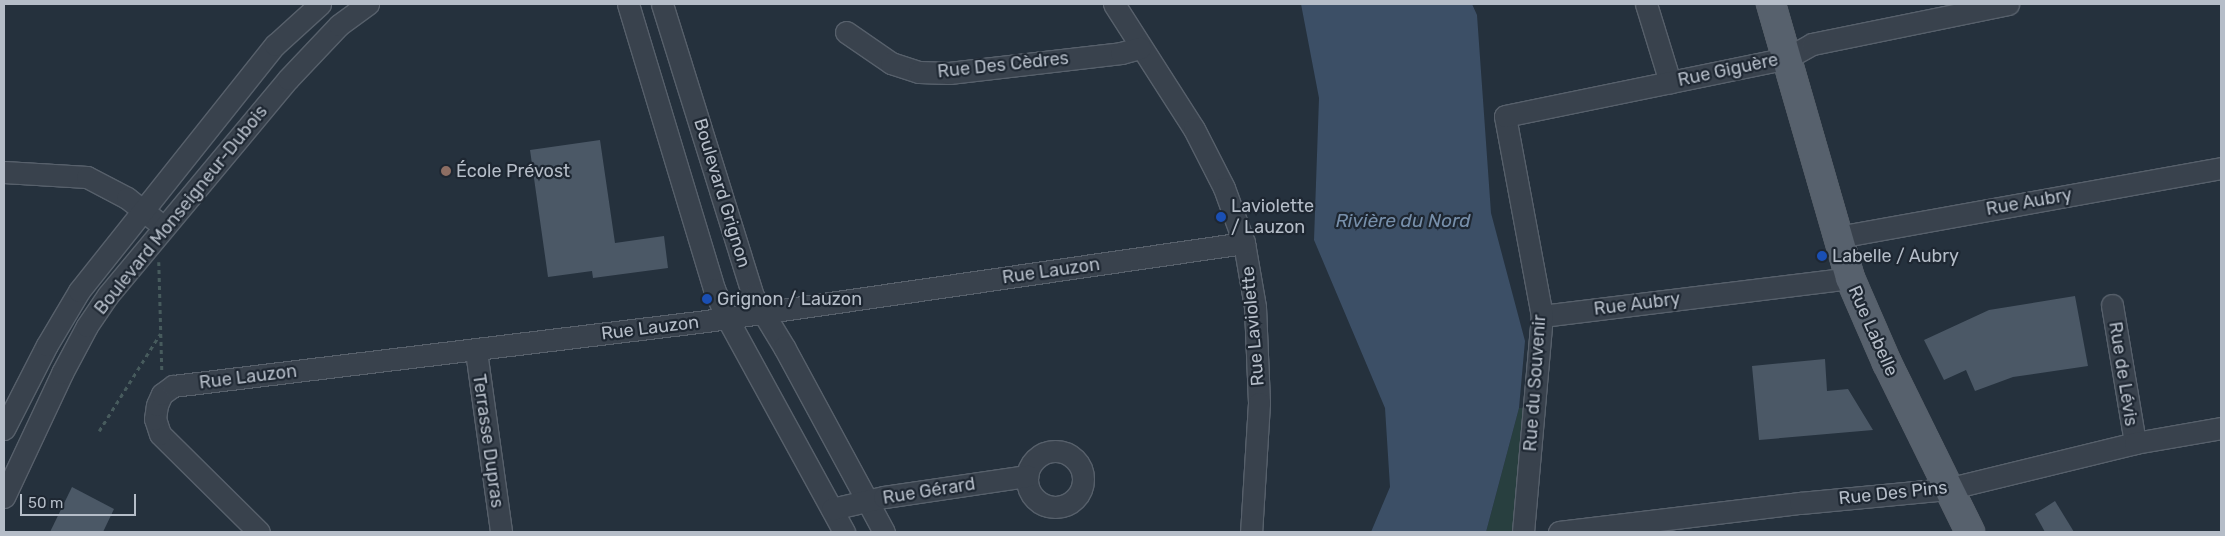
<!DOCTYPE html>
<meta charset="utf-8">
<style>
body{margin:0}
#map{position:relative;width:2225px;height:536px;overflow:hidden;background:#25313d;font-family:Rubik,sans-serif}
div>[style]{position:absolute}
.green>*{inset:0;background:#283f3f}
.water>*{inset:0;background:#3c4f66}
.building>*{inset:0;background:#4b5866}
.path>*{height:2.5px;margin-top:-1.25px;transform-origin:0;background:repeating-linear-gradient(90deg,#475b5d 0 4px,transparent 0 8px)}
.roads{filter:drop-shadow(1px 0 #57606b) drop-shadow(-1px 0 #57606b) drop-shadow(0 1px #57606b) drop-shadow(0 -1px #57606b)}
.minor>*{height:21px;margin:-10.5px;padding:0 10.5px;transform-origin:10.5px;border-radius:10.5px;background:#39424d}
.minor>.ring{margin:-10.5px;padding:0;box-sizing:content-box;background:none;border:21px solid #39424d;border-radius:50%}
.major>*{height:28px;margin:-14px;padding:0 14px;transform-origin:14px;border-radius:14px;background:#57616d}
.dots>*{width:14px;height:14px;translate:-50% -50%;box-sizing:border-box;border:2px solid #1e2732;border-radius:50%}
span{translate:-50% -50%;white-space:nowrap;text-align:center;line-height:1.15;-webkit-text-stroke:4.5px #1e2732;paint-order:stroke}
.street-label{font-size:18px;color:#b5bdc8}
.poi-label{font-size:18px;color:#b5bdc8}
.left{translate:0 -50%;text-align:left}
.water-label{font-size:19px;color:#778faa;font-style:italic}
.frame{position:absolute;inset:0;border:5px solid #b5bdc8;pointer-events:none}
.scale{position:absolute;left:20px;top:494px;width:116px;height:22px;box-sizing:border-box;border:2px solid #b5bdc8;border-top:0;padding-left:6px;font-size:15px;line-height:18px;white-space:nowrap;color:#b5bdc8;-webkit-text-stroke:4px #1e2732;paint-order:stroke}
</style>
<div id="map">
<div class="green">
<div style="clip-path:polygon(1519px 408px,1534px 408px,1523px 532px,1486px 532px)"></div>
</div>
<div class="water">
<div style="clip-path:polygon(1301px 4px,1472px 4px,1477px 15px,1491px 213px,1525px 341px,1519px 408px,1486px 532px,1371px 532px,1390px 487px,1385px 408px,1314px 240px,1319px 98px)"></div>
</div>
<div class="building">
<div style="clip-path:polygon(600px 140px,615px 243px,664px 236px,668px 268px,593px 278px,592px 271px,548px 277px,530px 150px)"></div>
<div style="clip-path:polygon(2075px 296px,2088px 366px,2013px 377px,1975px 391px,1966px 370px,1944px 380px,1924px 340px,1989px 310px)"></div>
<div style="clip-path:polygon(1825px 359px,1827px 391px,1848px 389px,1873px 430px,1759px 440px,1752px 366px)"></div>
<div style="clip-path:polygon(72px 487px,114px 509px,103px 532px,50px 532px)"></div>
<div style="clip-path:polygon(2055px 501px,2074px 532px,2045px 532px,2035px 514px)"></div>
</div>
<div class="path">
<div style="left:159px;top:262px;width:110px;rotate:88.4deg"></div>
<div style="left:99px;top:431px;width:115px;rotate:-57.8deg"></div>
</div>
<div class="roads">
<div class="minor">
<div style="left:628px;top:4px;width:298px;rotate:73.2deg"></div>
<div style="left:714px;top:289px;width:32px;rotate:66deg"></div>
<div style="left:727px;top:318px;width:244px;rotate:61.3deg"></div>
<div style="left:662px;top:4px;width:306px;rotate:72.7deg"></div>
<div style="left:753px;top:296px;width:60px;rotate:58.7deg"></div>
<div style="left:784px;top:347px;width:210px;rotate:61.6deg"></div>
<div style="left:1114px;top:4px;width:148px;rotate:57.4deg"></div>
<div style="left:1194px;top:129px;width:66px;rotate:63deg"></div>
<div style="left:1224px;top:188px;width:59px;rotate:70deg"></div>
<div style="left:1244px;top:243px;width:65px;rotate:80.2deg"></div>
<div style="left:1255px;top:307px;width:96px;rotate:87.6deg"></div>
<div style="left:1259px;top:403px;width:129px;rotate:93.5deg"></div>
<div style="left:1646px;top:4px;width:82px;rotate:72.9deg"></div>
<div style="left:846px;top:32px;width:55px;rotate:34.6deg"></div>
<div style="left:891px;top:63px;width:29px;rotate:18deg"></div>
<div style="left:919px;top:72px;width:30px;rotate:2deg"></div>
<div style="left:949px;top:73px;width:173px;rotate:-6.6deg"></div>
<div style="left:1121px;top:53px;width:20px;rotate:-15deg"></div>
<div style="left:4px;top:172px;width:83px;rotate:3.4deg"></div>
<div style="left:87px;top:177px;width:45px;rotate:27.7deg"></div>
<div style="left:127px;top:198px;width:36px;rotate:38deg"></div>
<div style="left:1838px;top:237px;width:389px;rotate:-10.2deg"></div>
<div style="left:2112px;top:305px;width:140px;rotate:80.5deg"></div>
<div style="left:1542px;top:316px;width:310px;rotate:-7deg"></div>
<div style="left:476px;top:351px;width:183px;rotate:82.1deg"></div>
<div style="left:4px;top:429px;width:94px;rotate:-62.9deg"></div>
<div style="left:47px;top:345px;width:63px;rotate:-59.3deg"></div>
<div style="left:79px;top:291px;width:315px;rotate:-51.5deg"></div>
<div style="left:275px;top:45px;width:61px;rotate:-42.3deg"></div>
<div class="ring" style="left:1027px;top:451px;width:35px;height:35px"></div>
<div style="left:4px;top:497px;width:137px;rotate:-64.9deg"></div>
<div style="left:62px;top:373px;width:53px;rotate:-62deg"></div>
<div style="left:87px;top:326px;width:37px;rotate:-56deg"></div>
<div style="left:108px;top:295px;width:281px;rotate:-50.2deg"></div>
<div style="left:288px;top:79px;width:74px;rotate:-46.6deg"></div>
<div style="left:339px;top:25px;width:36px;rotate:-36deg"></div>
<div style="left:832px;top:509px;width:53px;rotate:-13deg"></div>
<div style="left:884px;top:497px;width:145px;rotate:-8.4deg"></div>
<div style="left:259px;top:532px;width:139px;rotate:-135.3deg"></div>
<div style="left:160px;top:434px;width:16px;rotate:-108deg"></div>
<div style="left:155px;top:419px;width:14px;rotate:-82deg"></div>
<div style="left:157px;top:405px;width:12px;rotate:-66deg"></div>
<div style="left:162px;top:394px;width:14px;rotate:-36deg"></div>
<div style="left:173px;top:386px;width:537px;rotate:-6.95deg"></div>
<div style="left:706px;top:321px;width:544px;rotate:-8.25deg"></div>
<div style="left:1523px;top:532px;width:217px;rotate:-85deg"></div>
<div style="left:1542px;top:316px;width:203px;rotate:-100.5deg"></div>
<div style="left:1505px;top:116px;width:288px;rotate:-11.6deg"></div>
<div style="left:1787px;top:58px;width:29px;rotate:-29deg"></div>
<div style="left:1812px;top:44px;width:200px;rotate:-11.5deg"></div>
<div style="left:1559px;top:532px;width:243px;rotate:-6.9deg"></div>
<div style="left:1800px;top:503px;width:148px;rotate:-5.4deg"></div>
<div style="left:1947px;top:489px;width:194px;rotate:-13.7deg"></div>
<div style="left:2135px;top:443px;width:87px;rotate:-9.9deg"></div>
</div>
<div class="major">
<div style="left:1771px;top:4px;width:285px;rotate:73.9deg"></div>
<div style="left:1850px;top:278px;width:93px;rotate:66.5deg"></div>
<div style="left:1887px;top:363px;width:188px;rotate:63.8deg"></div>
</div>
</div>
<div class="dots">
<div style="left:446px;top:171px;background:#8d6e63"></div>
<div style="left:1221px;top:217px;background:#1a4fb4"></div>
<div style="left:1822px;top:256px;background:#1a4fb4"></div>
<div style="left:707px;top:299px;background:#1a4fb4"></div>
</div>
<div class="street-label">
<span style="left:1003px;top:65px;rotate:-6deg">Rue Des Cèdres</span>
<span style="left:1728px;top:70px;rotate:-12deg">Rue Giguère</span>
<span style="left:722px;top:193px;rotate:73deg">Boulevard Grignon</span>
<span style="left:2029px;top:202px;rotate:-10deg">Rue Aubry</span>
<span style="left:181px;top:210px;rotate:-51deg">Boulevard Monseigneur-Dubois</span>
<span style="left:1051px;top:271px;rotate:-8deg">Rue Lauzon</span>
<span style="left:1637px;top:304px;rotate:-7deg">Rue Aubry</span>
<span style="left:1253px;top:326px;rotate:-95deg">Rue Laviolette</span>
<span style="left:650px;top:328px;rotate:-7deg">Rue Lauzon</span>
<span style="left:1873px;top:331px;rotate:66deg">Rue Labelle</span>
<span style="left:2123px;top:374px;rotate:81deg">Rue de Lévis</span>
<span style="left:248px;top:377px;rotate:-7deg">Rue Lauzon</span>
<span style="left:1535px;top:383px;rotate:-86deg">Rue du Souvenir</span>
<span style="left:488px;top:441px;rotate:82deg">Terrasse Dupras</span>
<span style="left:929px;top:491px;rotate:-9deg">Rue Gérard</span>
<span style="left:1893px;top:493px;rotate:-6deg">Rue Des Pins</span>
</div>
<div class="poi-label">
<span class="left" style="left:456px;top:171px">École Prévost</span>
<span class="left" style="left:1231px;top:217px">Laviolette<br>/ Lauzon</span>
<span class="left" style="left:1832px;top:256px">Labelle / Aubry</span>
<span class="left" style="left:717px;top:299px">Grignon / Lauzon</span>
</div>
<div class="water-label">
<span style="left:1403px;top:221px">Rivière du Nord</span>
</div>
<div class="frame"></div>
<div class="scale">50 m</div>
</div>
